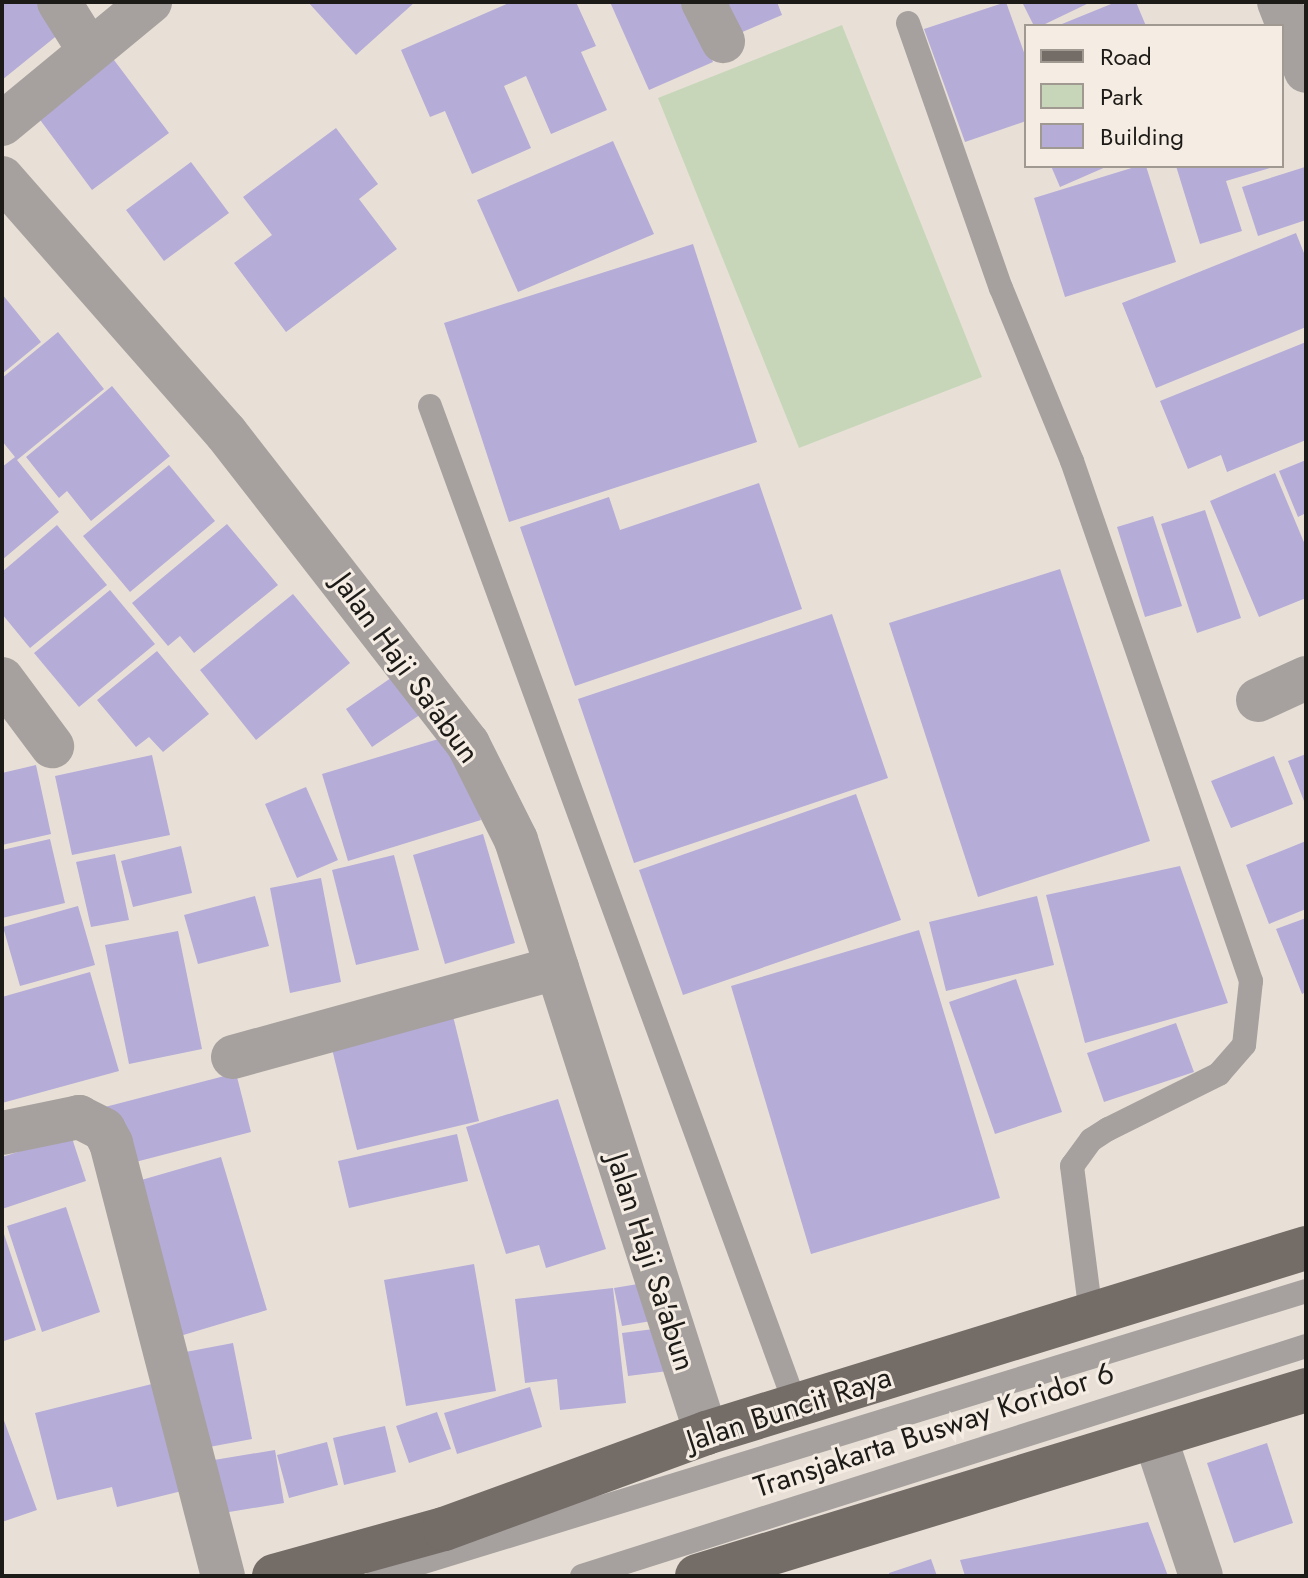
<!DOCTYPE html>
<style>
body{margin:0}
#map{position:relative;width:1308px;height:1578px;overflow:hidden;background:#e8e0d7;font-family:Jost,sans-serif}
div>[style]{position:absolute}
.green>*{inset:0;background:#c7d6b8}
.building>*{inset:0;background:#b5acd8}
.lane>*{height:24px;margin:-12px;padding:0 12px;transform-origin:12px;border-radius:12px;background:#a6a19e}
.street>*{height:44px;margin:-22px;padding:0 22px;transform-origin:22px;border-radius:22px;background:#a6a19e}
.primary>*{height:44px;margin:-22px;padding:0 22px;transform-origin:22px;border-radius:22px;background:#746c67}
span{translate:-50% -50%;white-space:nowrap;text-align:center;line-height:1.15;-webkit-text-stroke:6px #f5ede4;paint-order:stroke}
.street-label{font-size:30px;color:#1d1b17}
.frame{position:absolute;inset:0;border:4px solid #1d1b17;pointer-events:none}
.legend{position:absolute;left:1024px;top:24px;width:260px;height:144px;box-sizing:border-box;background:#f5ede4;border:2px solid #9f9992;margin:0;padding:10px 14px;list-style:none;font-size:24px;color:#1d1b17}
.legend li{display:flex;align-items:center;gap:16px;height:40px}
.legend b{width:40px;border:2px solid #9f9992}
</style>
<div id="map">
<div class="green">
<div style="clip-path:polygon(842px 25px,982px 377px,799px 448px,658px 98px)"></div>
</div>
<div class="building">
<div style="clip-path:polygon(2px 2px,52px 2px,70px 25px,2px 80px)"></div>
<div style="clip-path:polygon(308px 2px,415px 2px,356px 55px)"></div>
<div style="clip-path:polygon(511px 2px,576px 2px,596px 46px,581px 52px,607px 110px,551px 134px,526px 76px,504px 86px,531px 148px,472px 174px,445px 111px,430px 117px,401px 50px)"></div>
<div style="clip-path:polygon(610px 2px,687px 2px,713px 62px,649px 90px)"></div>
<div style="clip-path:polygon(710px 2px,777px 2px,782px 15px,726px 39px)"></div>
<div style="clip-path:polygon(1006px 2px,1026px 58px,1026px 121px,965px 142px,924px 29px)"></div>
<div style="clip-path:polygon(1022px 2px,1091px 2px,1041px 26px,1034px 26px)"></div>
<div style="clip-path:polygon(1116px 2px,1136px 2px,1146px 26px,1057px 26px)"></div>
<div style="clip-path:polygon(111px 56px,169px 133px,92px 190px,35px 113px)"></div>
<div style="clip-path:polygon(336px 128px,378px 184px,359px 199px,397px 249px,286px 332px,234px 263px,272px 235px,243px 197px)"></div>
<div style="clip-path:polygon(613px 141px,654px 234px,518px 292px,477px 200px)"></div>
<div style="clip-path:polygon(191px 162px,229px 213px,164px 261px,126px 210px)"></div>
<div style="clip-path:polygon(1051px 166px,1108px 166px,1060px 187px)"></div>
<div style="clip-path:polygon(1138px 166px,1146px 166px,1176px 262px,1065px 297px,1034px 198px)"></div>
<div style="clip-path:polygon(1176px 166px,1269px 166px,1270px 168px,1226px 181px,1242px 231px,1200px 244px)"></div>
<div style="clip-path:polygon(1305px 167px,1306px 220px,1258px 236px,1242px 187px)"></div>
<div style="clip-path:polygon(1296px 233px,1306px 258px,1306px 327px,1156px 388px,1122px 303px)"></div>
<div style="clip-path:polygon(693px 244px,757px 442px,509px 522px,444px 323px)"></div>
<div style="clip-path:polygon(2px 294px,41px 342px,2px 374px)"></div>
<div style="clip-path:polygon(58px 332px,104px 389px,17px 460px,59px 512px,2px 560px,2px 467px,15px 457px,2px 441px,2px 378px)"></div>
<div style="clip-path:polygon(1306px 342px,1306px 440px,1227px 472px,1221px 455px,1188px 469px,1160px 401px)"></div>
<div style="clip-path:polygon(112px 386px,170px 456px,91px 521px,67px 491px,59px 498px,26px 457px)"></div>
<div style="clip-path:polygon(1306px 460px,1306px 513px,1298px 517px,1279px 471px)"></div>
<div style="clip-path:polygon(169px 465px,215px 521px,130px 592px,83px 536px)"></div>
<div style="clip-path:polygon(1275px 473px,1306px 547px,1306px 598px,1259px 617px,1210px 501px)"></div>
<div style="clip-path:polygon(759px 483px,802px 609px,575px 686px,520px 527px,609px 497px,620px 530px)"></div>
<div style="clip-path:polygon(1205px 510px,1241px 618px,1197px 633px,1161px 524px)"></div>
<div style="clip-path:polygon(1153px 516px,1182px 606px,1145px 617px,1117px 527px)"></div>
<div style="clip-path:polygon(227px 524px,278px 585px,194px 653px,180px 636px,168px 646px,132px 603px)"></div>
<div style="clip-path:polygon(57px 525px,107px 585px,30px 648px,2px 614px,2px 572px)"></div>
<div style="clip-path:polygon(1060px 569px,1150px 841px,978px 897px,889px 623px)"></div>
<div style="clip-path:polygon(110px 590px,155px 644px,79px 707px,34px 653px)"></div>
<div style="clip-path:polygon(293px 594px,350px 663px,256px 740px,200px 670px)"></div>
<div style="clip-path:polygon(832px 614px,888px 778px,634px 863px,578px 699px)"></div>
<div style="clip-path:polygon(157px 651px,209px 714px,163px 752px,149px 737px,136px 747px,97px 700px)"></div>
<div style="clip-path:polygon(401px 671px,427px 710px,372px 747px,346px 709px)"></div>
<div style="clip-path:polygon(455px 734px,481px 820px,348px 861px,322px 774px)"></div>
<div style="clip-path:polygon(1306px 754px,1306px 806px,1288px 761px)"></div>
<div style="clip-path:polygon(152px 755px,170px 835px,72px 855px,55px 776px)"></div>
<div style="clip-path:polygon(1274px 756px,1293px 804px,1231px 828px,1211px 781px)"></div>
<div style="clip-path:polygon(36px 765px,51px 834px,2px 845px,2px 773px)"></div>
<div style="clip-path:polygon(306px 787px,338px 860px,297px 878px,265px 804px)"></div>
<div style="clip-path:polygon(856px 794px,901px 920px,683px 995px,639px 870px)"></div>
<div style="clip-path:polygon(483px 834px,515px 943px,445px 964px,413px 855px)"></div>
<div style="clip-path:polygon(50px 839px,65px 903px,2px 918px,2px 850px)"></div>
<div style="clip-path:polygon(1306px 841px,1306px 909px,1269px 924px,1246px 865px)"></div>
<div style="clip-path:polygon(181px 846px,192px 893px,133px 907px,121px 861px)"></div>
<div style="clip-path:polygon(115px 854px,129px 920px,91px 927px,76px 862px)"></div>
<div style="clip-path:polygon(394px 855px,419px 950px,356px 965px,332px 870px)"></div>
<div style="clip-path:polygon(1180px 866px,1228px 1003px,1085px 1043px,1046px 895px)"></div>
<div style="clip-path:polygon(321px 878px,341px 982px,290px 993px,270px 888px)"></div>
<div style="clip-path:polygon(255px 896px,269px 946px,198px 964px,184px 915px)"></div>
<div style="clip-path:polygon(1037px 896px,1054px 965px,946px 991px,929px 922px)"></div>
<div style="clip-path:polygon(78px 906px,95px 965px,20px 986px,3px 927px)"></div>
<div style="clip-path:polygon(1306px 918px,1306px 992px,1302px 994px,1276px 929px)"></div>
<div style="clip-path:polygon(919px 930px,1000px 1198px,811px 1254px,731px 986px)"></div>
<div style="clip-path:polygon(178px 931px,202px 1049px,129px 1064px,105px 945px)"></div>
<div style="clip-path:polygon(90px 972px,119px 1071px,2px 1103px,2px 997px)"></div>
<div style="clip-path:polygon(1016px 979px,1062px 1112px,995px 1134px,949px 1002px)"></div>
<div style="clip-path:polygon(453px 1016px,479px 1121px,357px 1150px,331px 1045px)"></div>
<div style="clip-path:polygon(1176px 1023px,1194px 1072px,1104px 1102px,1087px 1053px)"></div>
<div style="clip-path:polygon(236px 1073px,251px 1132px,120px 1166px,105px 1107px)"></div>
<div style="clip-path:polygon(558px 1099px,606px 1249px,546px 1268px,539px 1245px,506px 1254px,466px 1127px)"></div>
<div style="clip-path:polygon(457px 1134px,468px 1181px,349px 1208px,338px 1161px)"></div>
<div style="clip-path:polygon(71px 1135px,86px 1181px,2px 1209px,2px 1157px)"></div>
<div style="clip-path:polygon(221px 1157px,267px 1310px,170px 1339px,124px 1185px)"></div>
<div style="clip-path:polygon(66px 1207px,100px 1312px,42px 1332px,7px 1226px)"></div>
<div style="clip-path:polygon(3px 1231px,36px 1330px,4px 1341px,2px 1334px)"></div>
<div style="clip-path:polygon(474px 1264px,496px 1391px,406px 1406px,384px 1280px)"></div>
<div style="clip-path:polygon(656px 1281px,663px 1319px,622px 1326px,614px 1288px)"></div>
<div style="clip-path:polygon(613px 1288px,626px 1403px,560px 1410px,557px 1379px,525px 1383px,515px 1299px)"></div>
<div style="clip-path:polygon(670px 1327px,676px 1370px,628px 1376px,622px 1333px)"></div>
<div style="clip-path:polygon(233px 1343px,252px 1439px,193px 1450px,175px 1354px)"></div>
<div style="clip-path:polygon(164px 1381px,190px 1489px,117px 1507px,112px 1487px,57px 1500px,35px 1413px)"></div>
<div style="clip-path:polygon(530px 1387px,542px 1427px,457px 1454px,444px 1413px)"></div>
<div style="clip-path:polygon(437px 1412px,451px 1449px,409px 1463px,396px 1426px)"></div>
<div style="clip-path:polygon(2px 1415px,37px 1510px,2px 1522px)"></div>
<div style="clip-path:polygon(385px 1426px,396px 1472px,344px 1485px,333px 1438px)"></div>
<div style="clip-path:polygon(327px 1442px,338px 1485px,289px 1498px,277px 1455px)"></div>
<div style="clip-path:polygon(1267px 1443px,1293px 1523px,1234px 1543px,1207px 1463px)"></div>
<div style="clip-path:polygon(275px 1450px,284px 1503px,211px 1515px,202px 1462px)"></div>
<div style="clip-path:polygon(1148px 1522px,1168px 1576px,965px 1576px,960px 1560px)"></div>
<div style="clip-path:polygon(931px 1559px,937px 1576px,890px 1576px,889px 1573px)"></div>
</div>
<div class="lane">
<div style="left:908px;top:23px;width:281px;rotate:70.7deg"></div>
<div style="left:1001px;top:288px;width:187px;rotate:67.7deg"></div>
<div style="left:1072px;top:461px;width:550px;rotate:71deg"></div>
<div style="left:1251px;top:981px;width:64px;rotate:96.2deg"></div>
<div style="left:1244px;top:1045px;width:38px;rotate:131deg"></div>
<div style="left:1219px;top:1074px;width:124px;rotate:153.6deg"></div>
<div style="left:1108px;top:1129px;width:20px;rotate:147deg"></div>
<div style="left:1091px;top:1140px;width:32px;rotate:126deg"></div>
<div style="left:1072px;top:1166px;width:149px;rotate:82.7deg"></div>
<div style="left:430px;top:406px;width:1065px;rotate:69.9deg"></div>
<div style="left:378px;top:1576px;width:971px;rotate:-17.07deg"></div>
<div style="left:582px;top:1576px;width:760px;rotate:-17.62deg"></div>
</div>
<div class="street">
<div style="left:59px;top:2px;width:57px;rotate:58deg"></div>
<div style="left:703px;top:2px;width:44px;rotate:62.9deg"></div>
<div style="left:1279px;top:2px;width:74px;rotate:68.6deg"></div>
<div style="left:2px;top:124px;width:192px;rotate:-39.5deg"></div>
<div style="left:2px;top:178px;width:339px;rotate:48.7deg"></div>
<div style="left:226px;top:433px;width:394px;rotate:52.1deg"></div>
<div style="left:468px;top:744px;width:107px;rotate:63.4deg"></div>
<div style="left:516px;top:840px;width:623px;rotate:72.23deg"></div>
<div style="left:2px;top:679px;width:84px;rotate:53.3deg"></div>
<div style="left:1258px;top:700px;width:53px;rotate:-24.6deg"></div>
<div style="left:233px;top:1057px;width:336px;rotate:-15.4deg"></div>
<div style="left:2px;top:1133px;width:79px;rotate:-11.7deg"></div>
<div style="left:79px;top:1117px;width:28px;rotate:27deg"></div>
<div style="left:104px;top:1130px;width:15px;rotate:62deg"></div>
<div style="left:111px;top:1143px;width:447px;rotate:75.5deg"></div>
<div style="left:1155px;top:1437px;width:146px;rotate:71.7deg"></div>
</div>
<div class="primary">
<div style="left:274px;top:1576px;width:176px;rotate:-15.5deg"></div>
<div style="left:444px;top:1529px;width:279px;rotate:-20.1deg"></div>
<div style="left:706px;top:1433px;width:628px;rotate:-17.14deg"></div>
<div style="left:697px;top:1576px;width:637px;rotate:-16.98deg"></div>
</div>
<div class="street-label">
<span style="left:406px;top:668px;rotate:54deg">Jalan Haji Sa'abun</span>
<span style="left:651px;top:1262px;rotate:72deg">Jalan Haji Sa'abun</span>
<span style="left:789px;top:1409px;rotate:-18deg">Jalan Buncit Raya</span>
<span style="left:934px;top:1430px;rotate:-18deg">Transjakarta Busway Koridor 6</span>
</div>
<div class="frame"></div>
<ul class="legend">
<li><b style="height:10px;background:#746c67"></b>Road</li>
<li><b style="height:22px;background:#c7d6b8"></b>Park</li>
<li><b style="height:22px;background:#b5acd8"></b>Building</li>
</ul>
</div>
